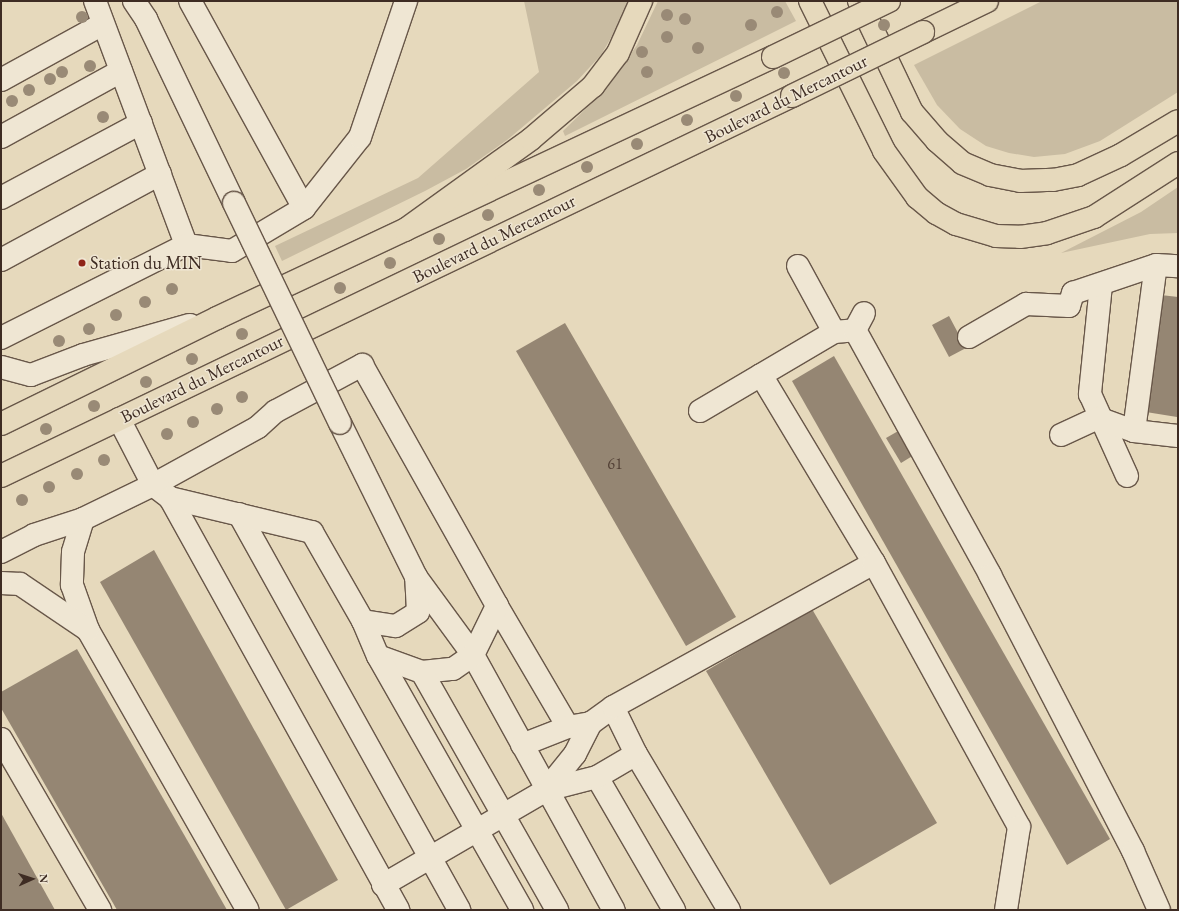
<!DOCTYPE html>
<style>
body{margin:0}
#map{position:relative;width:1179px;height:911px;overflow:hidden;background:#e6d9bc;font-family:"EB Garamond",serif}
div>[style]{position:absolute}
.green>*{inset:0;background:#c9bca2}
.building>*{inset:0;background:#958673}
.roads{filter:drop-shadow(1px 0 #685749) drop-shadow(-1px 0 #685749) drop-shadow(0 1px #685749) drop-shadow(0 -1px #685749)}
.minor>*{height:22px;margin:-11px;padding:0 11px;transform-origin:11px;border-radius:11px;background:#efe6d3}
.major>*{height:22px;margin:-11px;padding:0 11px;transform-origin:11px;border-radius:11px;background:#e6d9bc}
.highway>*{height:22px;margin:-11px;padding:0 11px;transform-origin:11px;border-radius:11px;background:#e6d9bc}
.bridges{filter:drop-shadow(1px 0 #685749) drop-shadow(-1px 0 #685749) drop-shadow(0 1px #685749) drop-shadow(0 -1px #685749)}
.minor-bridge>*{height:22px;margin:-11px;padding:0 11px;transform-origin:11px;border-radius:11px;background:#efe6d3}
.major-bridge>*{height:22px;margin:-11px;padding:0 11px;transform-origin:11px;border-radius:11px;background:#e6d9bc}
.trees>*{width:12px;height:12px;margin:-6px;border-radius:50%;background:#998a76}
.dots>*{width:11px;height:11px;translate:-50% -50%;box-sizing:border-box;border:2px solid #efe6d3;border-radius:50%}
span{translate:-50% -50%;white-space:nowrap;text-align:center;line-height:1.15;-webkit-text-stroke:3px #efe6d3;paint-order:stroke}
.number-label{font-size:16px;color:#544237}
.number-label span{-webkit-text-stroke-width:0}
.street-label{font-size:18px;color:#3e2c23}
.poi-label{font-size:18px;color:#3e2c23}
.left{translate:0 -50%;text-align:left}
.frame{position:absolute;inset:0;border:2px solid #3e2c23;pointer-events:none}
.north{position:absolute;left:12px;top:859px;width:40px;height:40px;-webkit-text-stroke:3px #efe6d3;paint-order:stroke;rotate:87deg;font-size:11px;font-weight:700;line-height:16px;text-align:center;color:#3e2c23}
.north::after{content:'';display:block;margin:auto;width:14px;height:18px;background:#3e2c23;clip-path:polygon(50% 0,100% 100%,50% 72%,0 100%)}
</style>
<div id="map">
<div class="green">
<div style="clip-path:polygon(524px 1px,628px 1px,622px 19px,601px 55px,577px 81px,507px 140px,466px 169px,425px 191px,282px 261px,275px 246px,418px 178px,539px 72px)"></div>
<div style="clip-path:polygon(658px 1px,785px 1px,796px 21px,565px 136px,563px 131px,607px 88px,637px 45px)"></div>
<div style="clip-path:polygon(1042px 1px,1178px 1px,1178px 92px,1100px 141px,1065px 154px,1034px 157px,1009px 153px,986px 146px,960px 129px,937px 105px,914px 65px)"></div>
<div style="clip-path:polygon(1178px 187px,1178px 233px,1150px 234px,1061px 253px,1141px 212px)"></div>
</div>
<div class="building">
<div style="clip-path:polygon(1161px 295px,1178px 297px,1177px 417px,1146px 412px)"></div>
<div style="clip-path:polygon(949px 316px,966px 348px,949px 357px,932px 325px)"></div>
<div style="clip-path:polygon(565px 323px,736px 617px,686px 646px,516px 351px)"></div>
<div style="clip-path:polygon(834px 356px,1110px 839px,1067px 865px,792px 381px)"></div>
<div style="clip-path:polygon(900px 430px,914px 455px,901px 463px,886px 438px)"></div>
<div style="clip-path:polygon(154px 550px,338px 880px,286px 910px,100px 582px)"></div>
<div style="clip-path:polygon(812px 609px,937px 823px,830px 885px,706px 671px)"></div>
<div style="clip-path:polygon(77px 649px,190px 845px,227px 910px,117px 910px,1px 708px,1px 692px)"></div>
<div style="clip-path:polygon(1px 813px,55px 910px,1px 910px)"></div>
</div>
<div class="roads">
<div class="minor">
<div style="left:95px;top:1px;width:260px;rotate:69.5deg"></div>
<div style="left:134px;top:1px;width:22px;rotate:56deg"></div>
<div style="left:146px;top:19px;width:204px;rotate:64.4deg"></div>
<div style="left:190px;top:1px;width:236px;rotate:61.2deg"></div>
<div style="left:1px;top:80px;width:116px;rotate:-28.8deg"></div>
<div style="left:1px;top:137px;width:137px;rotate:-28.8deg"></div>
<div style="left:1px;top:198px;width:159px;rotate:-28.2deg"></div>
<div style="left:1px;top:260px;width:181px;rotate:-28.4deg"></div>
<div style="left:798px;top:266px;width:75px;rotate:61.4deg"></div>
<div style="left:1101px;top:285px;width:110px;rotate:95.8deg"></div>
<div style="left:1090px;top:394px;width:90px;rotate:65.7deg"></div>
<div style="left:855px;top:330px;width:19px;rotate:-62deg"></div>
<div style="left:969px;top:337px;width:66px;rotate:-30.1deg"></div>
<div style="left:1026px;top:304px;width:43px;rotate:2.7deg"></div>
<div style="left:1069px;top:306px;width:14px;rotate:-73deg"></div>
<div style="left:1073px;top:293px;width:88px;rotate:-18.6deg"></div>
<div style="left:1156px;top:265px;width:22px;rotate:3deg"></div>
<div style="left:1px;top:338px;width:207px;rotate:-26.7deg"></div>
<div style="left:186px;top:245px;width:46px;rotate:7.4deg"></div>
<div style="left:232px;top:251px;width:84px;rotate:-30.8deg"></div>
<div style="left:304px;top:208px;width:90px;rotate:-51.7deg"></div>
<div style="left:360px;top:137px;width:144px;rotate:-71.3deg"></div>
<div style="left:1px;top:367px;width:31px;rotate:15deg"></div>
<div style="left:31px;top:375px;width:56px;rotate:-21deg"></div>
<div style="left:83px;top:355px;width:111px;rotate:-15.7deg"></div>
<div style="left:761px;top:375px;width:219px;rotate:59deg"></div>
<div style="left:700px;top:411px;width:156px;rotate:-30.5deg"></div>
<div style="left:834px;top:332px;width:21px;rotate:-5deg"></div>
<div style="left:855px;top:330px;width:280px;rotate:61.1deg"></div>
<div style="left:990px;top:575px;width:311px;rotate:62.6deg"></div>
<div style="left:1133px;top:851px;width:64px;rotate:66.2deg"></div>
<div style="left:119px;top:419px;width:74px;rotate:62.7deg"></div>
<div style="left:153px;top:485px;width:120px;rotate:-28.9deg"></div>
<div style="left:258px;top:427px;width:24px;rotate:-42deg"></div>
<div style="left:276px;top:411px;width:98px;rotate:-28.1deg"></div>
<div style="left:362px;top:365px;width:276px;rotate:60.7deg"></div>
<div style="left:497px;top:606px;width:140px;rotate:59.6deg"></div>
<div style="left:568px;top:727px;width:23px;rotate:-10deg"></div>
<div style="left:591px;top:723px;width:27px;rotate:-36deg"></div>
<div style="left:340px;top:423px;width:172px;rotate:63.7deg"></div>
<div style="left:416px;top:577px;width:97px;rotate:53.8deg"></div>
<div style="left:473px;top:655px;width:291px;rotate:61.1deg"></div>
<div style="left:1134px;top:431px;width:167px;rotate:-82.5deg"></div>
<div style="left:1061px;top:435px;width:41px;rotate:-24.7deg"></div>
<div style="left:1098px;top:418px;width:38px;rotate:20deg"></div>
<div style="left:1134px;top:431px;width:44px;rotate:6.5deg"></div>
<div style="left:170px;top:498px;width:471px;rotate:61deg"></div>
<div style="left:239px;top:514px;width:453px;rotate:60.9deg"></div>
<div style="left:83px;top:519px;width:34px;rotate:107deg"></div>
<div style="left:73px;top:552px;width:33px;rotate:92deg"></div>
<div style="left:72px;top:585px;width:48px;rotate:70.4deg"></div>
<div style="left:88px;top:630px;width:322px;rotate:60.3deg"></div>
<div style="left:1px;top:552px;width:37px;rotate:-27deg"></div>
<div style="left:34px;top:535px;width:52px;rotate:-18.1deg"></div>
<div style="left:83px;top:519px;width:78px;rotate:-25.9deg"></div>
<div style="left:153px;top:485px;width:21px;rotate:37deg"></div>
<div style="left:170px;top:498px;width:146px;rotate:13.5deg"></div>
<div style="left:312px;top:532px;width:103px;rotate:60.2deg"></div>
<div style="left:363px;top:621px;width:33px;rotate:9deg"></div>
<div style="left:396px;top:626px;width:26px;rotate:-32deg"></div>
<div style="left:418px;top:612px;width:35px;rotate:-93deg"></div>
<div style="left:1px;top:583px;width:19px;rotate:3deg"></div>
<div style="left:20px;top:584px;width:82px;rotate:34.1deg"></div>
<div style="left:363px;top:621px;width:38px;rotate:67deg"></div>
<div style="left:378px;top:656px;width:47px;rotate:20deg"></div>
<div style="left:422px;top:672px;width:31px;rotate:-6deg"></div>
<div style="left:453px;top:669px;width:24px;rotate:-35deg"></div>
<div style="left:473px;top:655px;width:55px;rotate:-63.9deg"></div>
<div style="left:378px;top:656px;width:292px;rotate:60.4deg"></div>
<div style="left:422px;top:672px;width:274px;rotate:60.4deg"></div>
<div style="left:1px;top:739px;width:198px;rotate:59.9deg"></div>
<div style="left:522px;top:745px;width:49px;rotate:-21.4deg"></div>
<div style="left:636px;top:754px;width:182px;rotate:59.2deg"></div>
<div style="left:597px;top:777px;width:154px;rotate:59.9deg"></div>
<div style="left:546px;top:790px;width:46px;rotate:-51.1deg"></div>
<div style="left:575px;top:754px;width:35px;rotate:-63deg"></div>
<div style="left:383px;top:885px;width:189px;rotate:-30.2deg"></div>
<div style="left:546px;top:790px;width:53px;rotate:-14.3deg"></div>
<div style="left:597px;top:777px;width:45px;rotate:-30.5deg"></div>
<div style="left:636px;top:754px;width:52px;rotate:-116.1deg"></div>
<div style="left:613px;top:707px;width:298px;rotate:-28.9deg"></div>
<div style="left:874px;top:563px;width:301px;rotate:61.2deg"></div>
<div style="left:1019px;top:827px;width:84px;rotate:98.9deg"></div>
</div>
<div class="major">
<div style="left:923px;top:32px;width:71px;rotate:-25.8deg"></div>
<div style="left:1px;top:424px;width:241px;rotate:-26.1deg"></div>
<div style="left:217px;top:318px;width:614px;rotate:-25.15deg"></div>
<div style="left:1px;top:476px;width:878px;rotate:-25.66deg"></div>
</div>
<div class="highway">
<div style="left:810px;top:1px;width:167px;rotate:63.7deg"></div>
<div style="left:884px;top:151px;width:57px;rotate:54.3deg"></div>
<div style="left:917px;top:197px;width:25px;rotate:40deg"></div>
<div style="left:936px;top:213px;width:23px;rotate:29deg"></div>
<div style="left:956px;top:224px;width:42px;rotate:16.7deg"></div>
<div style="left:996px;top:236px;width:24px;rotate:2deg"></div>
<div style="left:1020px;top:237px;width:27px;rotate:-8deg"></div>
<div style="left:1047px;top:233px;width:50px;rotate:-18.8deg"></div>
<div style="left:1094px;top:217px;width:100px;rotate:-32.7deg"></div>
<div style="left:859px;top:1px;width:123px;rotate:64.5deg"></div>
<div style="left:912px;top:112px;width:38px;rotate:49deg"></div>
<div style="left:937px;top:141px;width:33px;rotate:41deg"></div>
<div style="left:962px;top:163px;width:30px;rotate:23deg"></div>
<div style="left:990px;top:175px;width:31px;rotate:11deg"></div>
<div style="left:1020px;top:181px;width:33px;rotate:-2deg"></div>
<div style="left:1053px;top:180px;width:25px;rotate:-11deg"></div>
<div style="left:1078px;top:175px;width:47px;rotate:-24.9deg"></div>
<div style="left:1121px;top:155px;width:66px;rotate:-30.8deg"></div>
<div style="left:405px;top:230px;width:155px;rotate:-35.8deg"></div>
<div style="left:531px;top:139px;width:82px;rotate:-40.5deg"></div>
<div style="left:593px;top:86px;width:41px;rotate:-52.9deg"></div>
<div style="left:618px;top:53px;width:57px;rotate:-66.1deg"></div>
</div>
</div>
<div class="bridges">
<div class="minor-bridge">
<div style="left:234px;top:203px;width:244px;rotate:64.3deg"></div>
</div>
<div class="major-bridge">
<div style="left:773px;top:57px;width:129px;rotate:-25.8deg"></div>
<div style="left:792px;top:96px;width:146px;rotate:-26deg"></div>
</div>
</div>
<div class="trees">
<div style="left:777px;top:12px"></div>
<div style="left:667px;top:15px"></div>
<div style="left:82px;top:17px"></div>
<div style="left:685px;top:19px"></div>
<div style="left:751px;top:25px"></div>
<div style="left:884px;top:25px"></div>
<div style="left:667px;top:37px"></div>
<div style="left:698px;top:48px"></div>
<div style="left:642px;top:52px"></div>
<div style="left:90px;top:66px"></div>
<div style="left:62px;top:72px"></div>
<div style="left:647px;top:72px"></div>
<div style="left:784px;top:73px"></div>
<div style="left:50px;top:79px"></div>
<div style="left:29px;top:90px"></div>
<div style="left:736px;top:96px"></div>
<div style="left:12px;top:101px"></div>
<div style="left:103px;top:117px"></div>
<div style="left:687px;top:120px"></div>
<div style="left:637px;top:144px"></div>
<div style="left:587px;top:167px"></div>
<div style="left:539px;top:190px"></div>
<div style="left:488px;top:215px"></div>
<div style="left:439px;top:239px"></div>
<div style="left:390px;top:263px"></div>
<div style="left:340px;top:288px"></div>
<div style="left:172px;top:289px"></div>
<div style="left:145px;top:302px"></div>
<div style="left:116px;top:315px"></div>
<div style="left:89px;top:329px"></div>
<div style="left:242px;top:334px"></div>
<div style="left:59px;top:341px"></div>
<div style="left:192px;top:359px"></div>
<div style="left:146px;top:382px"></div>
<div style="left:242px;top:397px"></div>
<div style="left:94px;top:406px"></div>
<div style="left:217px;top:409px"></div>
<div style="left:193px;top:422px"></div>
<div style="left:46px;top:429px"></div>
<div style="left:167px;top:434px"></div>
<div style="left:104px;top:460px"></div>
<div style="left:77px;top:474px"></div>
<div style="left:49px;top:487px"></div>
<div style="left:22px;top:500px"></div>
</div>
<div class="dots">
<div style="left:82px;top:263px;background:#8f2418"></div>
</div>
<div class="number-label">
<span style="left:615px;top:464px">61</span>
</div>
<div class="street-label">
<span style="left:786px;top:99px;rotate:-26deg">Boulevard du Mercantour</span>
<span style="left:494px;top:239px;rotate:-26deg">Boulevard du Mercantour</span>
<span style="left:202px;top:379px;rotate:-26deg">Boulevard du Mercantour</span>
</div>
<div class="poi-label">
<span class="left" style="left:90px;top:263px">Station du MIN</span>
</div>
<div class="frame"></div>
<div class="north">N</div>
</div>
